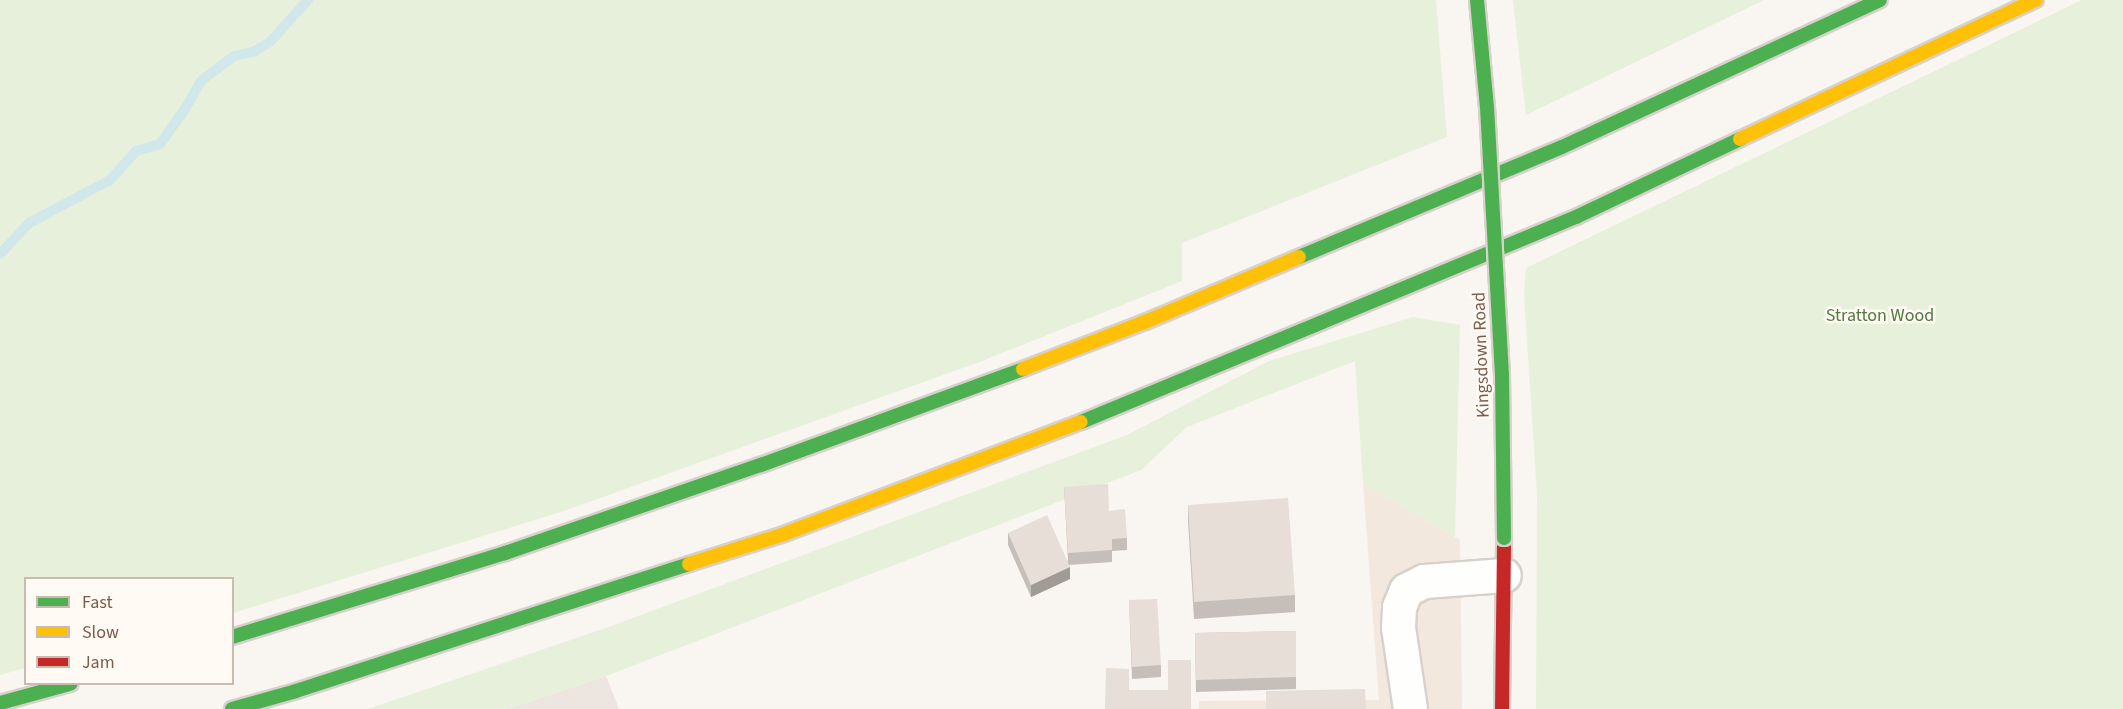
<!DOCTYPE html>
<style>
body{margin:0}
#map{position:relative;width:2123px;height:709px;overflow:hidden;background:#f9f5f0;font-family:"Source Sans 3",sans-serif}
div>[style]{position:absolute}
.residential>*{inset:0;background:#f2e8de}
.industrial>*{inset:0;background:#ede5e0}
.green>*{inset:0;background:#e7f0db}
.stream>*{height:10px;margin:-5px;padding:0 5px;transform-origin:5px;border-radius:5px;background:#d0e8ea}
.roads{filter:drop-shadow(2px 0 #d7d1cb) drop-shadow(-2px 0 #d7d1cb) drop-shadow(0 2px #d7d1cb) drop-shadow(0 -2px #d7d1cb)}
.street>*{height:33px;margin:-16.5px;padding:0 16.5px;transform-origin:16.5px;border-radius:16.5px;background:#fefefd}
.fast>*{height:14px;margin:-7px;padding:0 7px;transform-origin:7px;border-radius:7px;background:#4caf50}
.slow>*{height:14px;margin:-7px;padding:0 7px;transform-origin:7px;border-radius:7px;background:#ffc107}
.jam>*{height:14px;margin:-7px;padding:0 7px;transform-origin:7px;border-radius:7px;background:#c62828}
.bridges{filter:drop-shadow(2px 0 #d9d2cb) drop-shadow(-2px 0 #d9d2cb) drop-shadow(0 2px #d9d2cb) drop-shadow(0 -2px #d9d2cb)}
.fast-bridge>*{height:14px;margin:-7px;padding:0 7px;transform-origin:7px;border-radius:7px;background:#4caf50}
.wall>*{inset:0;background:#c6bfb9}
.shaded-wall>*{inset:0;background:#a19b96}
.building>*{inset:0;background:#e6ded7}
span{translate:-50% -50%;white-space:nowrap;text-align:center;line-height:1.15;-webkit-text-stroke:5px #fffaf3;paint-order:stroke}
.park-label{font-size:18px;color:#537a41}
.street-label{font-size:18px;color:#7a5c4d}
.legend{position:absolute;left:24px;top:577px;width:210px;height:108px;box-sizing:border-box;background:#fffaf3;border:2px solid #cabbb1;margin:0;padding:8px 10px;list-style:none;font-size:18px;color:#7a5c4d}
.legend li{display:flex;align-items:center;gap:12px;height:30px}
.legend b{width:30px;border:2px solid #cabbb1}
</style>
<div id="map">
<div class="residential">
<div style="clip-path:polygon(1363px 483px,1460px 540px,1462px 709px,1199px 709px,1199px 701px,1379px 700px)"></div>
</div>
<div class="industrial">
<div style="clip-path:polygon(606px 676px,619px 709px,507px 709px)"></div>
</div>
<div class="green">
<div style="clip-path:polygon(0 0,1436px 0,1447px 137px,1182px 243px,1182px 281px,982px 361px,564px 511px,233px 613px,232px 578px,26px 578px,25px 668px,0 675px)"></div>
<div style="clip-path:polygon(1513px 0,1764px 0,1526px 115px)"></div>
<div style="clip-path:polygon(2082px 0,2123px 0,2123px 709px,1536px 709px,1537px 495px,1524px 294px,1526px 268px)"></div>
<div style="clip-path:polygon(1413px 317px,1460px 325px,1455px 537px,1363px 483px,1355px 361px,1187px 427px,1141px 470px,606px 676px,507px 709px,368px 709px,603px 629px,1127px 435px,1269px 361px)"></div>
</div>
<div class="stream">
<div style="left:0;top:254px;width:42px;rotate:-46.9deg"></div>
<div style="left:29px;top:223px;width:92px;rotate:-28deg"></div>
<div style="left:110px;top:180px;width:39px;rotate:-48deg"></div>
<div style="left:136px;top:151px;width:25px;rotate:-16deg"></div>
<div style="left:160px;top:144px;width:43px;rotate:-54.5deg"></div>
<div style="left:185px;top:109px;width:32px;rotate:-60deg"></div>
<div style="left:201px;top:81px;width:41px;rotate:-37.1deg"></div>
<div style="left:234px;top:56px;width:22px;rotate:-13deg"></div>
<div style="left:255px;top:51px;width:17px;rotate:-31deg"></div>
<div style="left:270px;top:42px;width:57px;rotate:-47.9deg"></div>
</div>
<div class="roads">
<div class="street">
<div style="left:1410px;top:709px;width:83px;rotate:-98.3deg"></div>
<div style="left:1398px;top:627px;width:20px;rotate:-87deg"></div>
<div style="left:1399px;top:607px;width:18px;rotate:-68deg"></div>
<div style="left:1406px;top:590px;width:20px;rotate:-27deg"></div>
<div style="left:1424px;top:581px;width:80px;rotate:-4.3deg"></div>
</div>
<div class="fast">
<div style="left:1299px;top:257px;width:285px;rotate:-22.7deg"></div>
<div style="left:1562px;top:147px;width:350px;rotate:-24.8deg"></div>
<div style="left:1081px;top:422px;width:536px;rotate:-22.5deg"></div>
<div style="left:1576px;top:217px;width:182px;rotate:-25.4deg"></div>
<div style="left:232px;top:637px;width:286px;rotate:-17.1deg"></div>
<div style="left:505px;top:553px;width:271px;rotate:-19deg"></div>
<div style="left:761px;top:465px;width:279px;rotate:-20.1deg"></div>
<div style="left:0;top:703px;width:73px;rotate:-15.2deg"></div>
<div style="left:232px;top:709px;width:66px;rotate:-15.7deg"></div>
<div style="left:296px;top:691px;width:413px;rotate:-17.9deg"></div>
</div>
<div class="slow">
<div style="left:1740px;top:139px;width:327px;rotate:-25.2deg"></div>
<div style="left:1023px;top:369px;width:131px;rotate:-21.1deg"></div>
<div style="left:1145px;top:322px;width:167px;rotate:-22.9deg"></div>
<div style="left:689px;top:564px;width:100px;rotate:-17.5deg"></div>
<div style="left:784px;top:534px;width:317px;rotate:-20.7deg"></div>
</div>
<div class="jam">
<div style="left:1502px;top:709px;width:171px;rotate:-89.3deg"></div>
</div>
</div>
<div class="bridges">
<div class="fast-bridge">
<div style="left:1477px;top:0;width:107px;rotate:84.7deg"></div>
<div style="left:1487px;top:107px;width:267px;rotate:86.8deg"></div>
<div style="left:1502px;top:374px;width:164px;rotate:89.3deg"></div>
</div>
</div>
<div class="wall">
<div style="clip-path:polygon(1064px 487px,1109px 511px,1127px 538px,1127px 550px,1112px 551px,1112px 562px,1069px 565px,1070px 579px,1031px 597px,1008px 545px,1008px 533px,1068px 561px)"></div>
<div style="clip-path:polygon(1188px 505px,1295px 595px,1295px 612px,1194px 619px,1188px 521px)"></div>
<div style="clip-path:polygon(1129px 600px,1161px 665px,1161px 677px,1132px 679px)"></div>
<div style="clip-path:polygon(1296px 631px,1296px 689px,1196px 692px,1195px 633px)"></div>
</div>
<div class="shaded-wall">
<div style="clip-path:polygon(1070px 567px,1070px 579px,1031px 597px,1031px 585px)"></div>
</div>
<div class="building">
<div style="clip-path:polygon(1108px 484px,1109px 511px,1125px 509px,1127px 538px,1112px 539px,1112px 550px,1068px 553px,1064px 487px)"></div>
<div style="clip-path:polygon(1288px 498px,1295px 595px,1194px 602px,1188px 505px)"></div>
<div style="clip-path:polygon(1047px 515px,1070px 567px,1031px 585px,1008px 533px)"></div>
<div style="clip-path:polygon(1157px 599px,1161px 665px,1132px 667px,1129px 600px)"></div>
<div style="clip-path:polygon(1296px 631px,1296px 677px,1196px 680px,1195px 633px)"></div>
<div style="clip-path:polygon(1168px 660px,1191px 660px,1191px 709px,1105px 709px,1106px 668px,1129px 669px,1129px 690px,1168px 690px)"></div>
<div style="clip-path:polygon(1365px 689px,1366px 709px,1266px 709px,1266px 691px)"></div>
</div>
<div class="park-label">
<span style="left:1880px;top:316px">Stratton Wood</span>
</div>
<div class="street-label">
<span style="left:1482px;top:355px;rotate:-92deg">Kingsdown Road</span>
</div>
<ul class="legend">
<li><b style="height:8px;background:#4caf50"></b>Fast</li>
<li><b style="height:8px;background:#ffc107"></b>Slow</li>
<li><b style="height:8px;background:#c62828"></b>Jam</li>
</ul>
</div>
